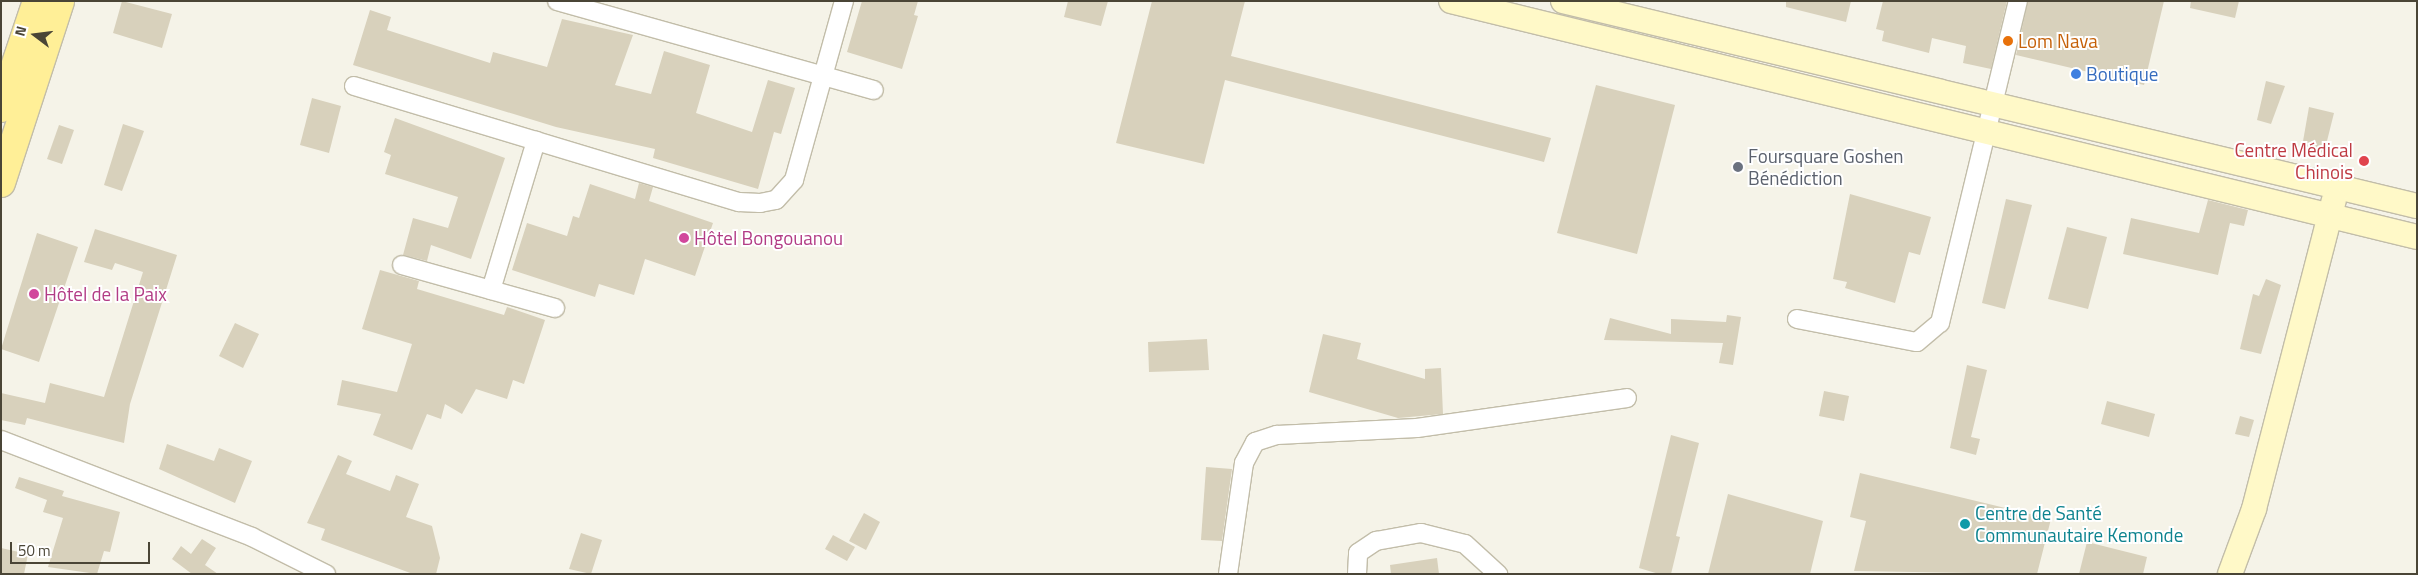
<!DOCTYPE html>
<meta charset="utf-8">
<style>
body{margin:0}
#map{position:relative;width:2418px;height:575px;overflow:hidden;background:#f5f3e8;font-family:"Titillium Web",sans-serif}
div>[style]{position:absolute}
.building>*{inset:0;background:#d8d1bc}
.roads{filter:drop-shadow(1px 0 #c2bda9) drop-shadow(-1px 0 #c2bda9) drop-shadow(0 1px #c2bda9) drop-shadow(0 -1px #c2bda9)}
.street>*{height:18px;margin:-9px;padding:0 9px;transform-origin:9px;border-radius:9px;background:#fff}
.secondary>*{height:24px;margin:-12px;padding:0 12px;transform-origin:12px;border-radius:12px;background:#fff9c8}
.primary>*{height:28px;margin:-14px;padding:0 14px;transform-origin:14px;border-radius:14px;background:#ffef97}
.dots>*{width:14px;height:14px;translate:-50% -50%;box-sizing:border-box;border:2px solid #fff;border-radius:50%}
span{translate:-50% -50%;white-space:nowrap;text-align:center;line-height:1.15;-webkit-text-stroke:4px #fff;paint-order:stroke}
.food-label{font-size:19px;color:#c56008}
.left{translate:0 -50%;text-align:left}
.shop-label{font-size:19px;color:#366cbe}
.health-label{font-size:19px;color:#be3a42}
.right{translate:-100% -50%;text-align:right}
.worship-label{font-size:19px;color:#5b616d}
.hotel-label{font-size:19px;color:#b23c85}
.culture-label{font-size:19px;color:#0d838f}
.frame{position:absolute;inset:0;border:2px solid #4a4536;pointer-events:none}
.north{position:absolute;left:10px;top:10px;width:50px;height:50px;-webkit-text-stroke:4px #fff;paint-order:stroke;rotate:285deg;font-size:14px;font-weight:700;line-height:20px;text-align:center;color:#4a4536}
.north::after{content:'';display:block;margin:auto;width:18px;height:22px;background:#4a4536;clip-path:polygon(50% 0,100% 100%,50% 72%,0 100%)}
.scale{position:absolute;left:10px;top:542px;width:140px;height:22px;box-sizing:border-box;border:2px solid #4a4536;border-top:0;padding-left:6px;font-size:15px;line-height:18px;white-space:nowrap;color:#4a4536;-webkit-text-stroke:4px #fff;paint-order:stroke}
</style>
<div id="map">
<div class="building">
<div style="clip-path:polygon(122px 1px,172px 14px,162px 48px,113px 33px)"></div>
<div style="clip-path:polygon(862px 1px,918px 1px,914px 15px,918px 16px,902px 69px,847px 52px)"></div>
<div style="clip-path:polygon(1068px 1px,1108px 1px,1101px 26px,1064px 17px)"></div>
<div style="clip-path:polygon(1152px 1px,1245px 1px,1231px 56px,1551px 138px,1544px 162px,1225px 80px,1204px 164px,1116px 143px)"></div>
<div style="clip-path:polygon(1786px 1px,1851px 1px,1846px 22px,1786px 7px)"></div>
<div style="clip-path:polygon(1883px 1px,2007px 1px,1991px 69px,1963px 63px,1966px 46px,1932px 38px,1929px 53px,1882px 41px,1884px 31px,1876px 29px)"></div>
<div style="clip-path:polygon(2028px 1px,2164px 1px,2144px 85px,2016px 55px)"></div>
<div style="clip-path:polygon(2191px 1px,2239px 1px,2235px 18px,2190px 8px)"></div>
<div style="clip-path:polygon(370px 10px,391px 17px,387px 30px,490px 63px,493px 52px,547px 67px,562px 19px,633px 35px,615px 85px,651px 94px,664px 51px,710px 65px,696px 113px,752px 132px,768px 80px,795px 88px,781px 134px,774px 132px,758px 189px,653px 158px,655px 149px,556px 127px,353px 65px)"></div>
<div style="clip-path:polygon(2266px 81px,2285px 86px,2271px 124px,2257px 120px)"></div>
<div style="clip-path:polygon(1596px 85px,1675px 105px,1637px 254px,1557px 233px)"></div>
<div style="clip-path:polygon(312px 98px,341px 106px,329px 153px,300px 145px)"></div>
<div style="clip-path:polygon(2309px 107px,2334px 113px,2324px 153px,2302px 147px)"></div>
<div style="clip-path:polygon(395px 118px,505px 158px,471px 259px,431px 245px,427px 261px,403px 255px,413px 218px,448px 228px,458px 197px,385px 174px,391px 155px,384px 152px)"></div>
<div style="clip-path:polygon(123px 124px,144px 131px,122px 191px,104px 185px)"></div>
<div style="clip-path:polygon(59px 125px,74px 130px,62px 164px,47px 159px)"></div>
<div style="clip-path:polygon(639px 183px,653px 187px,649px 201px,713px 223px,695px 276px,645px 259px,634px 295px,599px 284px,595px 297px,512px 270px,527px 223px,567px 236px,573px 216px,579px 218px,590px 184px,635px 199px)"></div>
<div style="clip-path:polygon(1850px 194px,1931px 217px,1920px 255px,1909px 252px,1895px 303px,1845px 288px,1847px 282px,1833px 279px)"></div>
<div style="clip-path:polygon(2006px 199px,2032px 205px,2005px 309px,1982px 303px)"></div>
<div style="clip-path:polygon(2208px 200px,2248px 210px,2244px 226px,2230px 223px,2218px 275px,2123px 254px,2131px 218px,2199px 233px)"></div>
<div style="clip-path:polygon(2067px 227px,2107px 237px,2088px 309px,2048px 299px)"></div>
<div style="clip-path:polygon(95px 229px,177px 255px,130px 404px,124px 443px,27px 418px,25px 425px,1px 420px,1px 393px,45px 403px,50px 383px,104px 397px,143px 272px,115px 263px,112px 270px,84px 262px)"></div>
<div style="clip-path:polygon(37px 233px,78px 247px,39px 362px,1px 349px)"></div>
<div style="clip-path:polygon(380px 270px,419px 281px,417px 289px,504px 315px,507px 307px,545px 320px,524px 384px,513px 380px,507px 399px,476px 389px,462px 414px,445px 404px,441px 419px,427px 414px,412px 450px,373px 435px,381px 414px,337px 405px,342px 380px,397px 392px,412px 344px,362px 329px)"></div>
<div style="clip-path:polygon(2266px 279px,2281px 285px,2261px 354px,2240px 349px,2253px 294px,2259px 296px)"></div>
<div style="clip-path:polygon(1727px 315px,1741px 317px,1733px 365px,1719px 363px,1723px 343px,1604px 340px,1610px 318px,1671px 334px,1671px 319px,1726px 322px)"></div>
<div style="clip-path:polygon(235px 323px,259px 334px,243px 368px,219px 356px)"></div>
<div style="clip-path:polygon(1323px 334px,1361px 343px,1357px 359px,1425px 379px,1425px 369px,1441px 368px,1443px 414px,1398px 418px,1309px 392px)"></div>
<div style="clip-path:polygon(1207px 339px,1209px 370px,1149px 372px,1148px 342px)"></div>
<div style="clip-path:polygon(1967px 365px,1987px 370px,1971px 437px,1980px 439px,1976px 455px,1950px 448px)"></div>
<div style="clip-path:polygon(1824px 391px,1849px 396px,1844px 421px,1819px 416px)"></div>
<div style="clip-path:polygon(2107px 401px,2155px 414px,2149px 437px,2101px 424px)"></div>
<div style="clip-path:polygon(2240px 416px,2254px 420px,2249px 437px,2235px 434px)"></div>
<div style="clip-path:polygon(1671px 435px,1699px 443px,1676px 536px,1680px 537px,1671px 574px,1659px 574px,1639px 568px)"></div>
<div style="clip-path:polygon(167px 444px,214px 461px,219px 448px,252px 461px,235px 503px,159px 469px)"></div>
<div style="clip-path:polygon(338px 455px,352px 461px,346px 474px,390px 491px,396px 475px,419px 484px,406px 517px,432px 526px,440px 558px,436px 574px,413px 574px,321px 540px,325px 529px,307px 523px)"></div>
<div style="clip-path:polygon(1206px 467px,1232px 469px,1222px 541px,1201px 540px)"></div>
<div style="clip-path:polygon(1860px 473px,2051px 519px,2037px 574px,1854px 571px,1866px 521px,1850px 517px)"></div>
<div style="clip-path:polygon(19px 477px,64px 491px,62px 496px,120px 512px,110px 552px,104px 551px,97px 574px,48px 567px,63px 518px,43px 512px,47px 500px,15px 488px)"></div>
<div style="clip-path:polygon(1728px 494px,1823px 521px,1810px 574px,1708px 574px)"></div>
<div style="clip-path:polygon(864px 513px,880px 522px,866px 550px,849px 541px)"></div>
<div style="clip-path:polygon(581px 533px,602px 540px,591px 574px,569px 569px)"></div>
<div style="clip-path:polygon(833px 535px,855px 547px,847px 561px,825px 549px)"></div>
<div style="clip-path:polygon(202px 539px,216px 548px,205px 565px,218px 574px,192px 574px,172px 559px,181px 546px,191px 554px)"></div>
<div style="clip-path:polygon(2087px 542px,2147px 557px,2143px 574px,2079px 574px)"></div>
<div style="clip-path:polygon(1px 548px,28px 554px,24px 574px,1px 574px)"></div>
<div style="clip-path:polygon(1437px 558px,1439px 574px,1391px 574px,1390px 565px)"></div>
</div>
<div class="roads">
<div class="street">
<div style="left:557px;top:1px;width:329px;rotate:15.7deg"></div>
<div style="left:354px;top:86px;width:402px;rotate:16.8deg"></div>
<div style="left:739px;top:202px;width:21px;rotate:3deg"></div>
<div style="left:760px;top:203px;width:16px;rotate:-11deg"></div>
<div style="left:776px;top:200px;width:27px;rotate:-48deg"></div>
<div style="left:794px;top:180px;width:186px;rotate:-74.4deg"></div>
<div style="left:402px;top:265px;width:159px;rotate:15.7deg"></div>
<div style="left:491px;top:290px;width:156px;rotate:-73.2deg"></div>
<div style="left:1797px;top:319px;width:122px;rotate:10.9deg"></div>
<div style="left:1917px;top:342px;width:30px;rotate:-40deg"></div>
<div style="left:1940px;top:323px;width:331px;rotate:-76.4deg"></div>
<div style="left:1px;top:440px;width:269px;rotate:21.1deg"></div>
<div style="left:252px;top:537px;width:83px;rotate:26.6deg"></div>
<div style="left:1228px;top:574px;width:112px;rotate:-81.8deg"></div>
<div style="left:1244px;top:463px;width:24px;rotate:-62deg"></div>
<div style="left:1255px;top:442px;width:23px;rotate:-18deg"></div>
<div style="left:1277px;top:435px;width:140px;rotate:-2.9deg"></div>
<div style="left:1417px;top:428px;width:212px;rotate:-8.1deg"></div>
<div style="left:1357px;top:574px;width:21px;rotate:-87deg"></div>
<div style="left:1358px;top:553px;width:22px;rotate:-34deg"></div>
<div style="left:1376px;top:541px;width:46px;rotate:-10.1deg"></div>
<div style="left:1421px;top:533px;width:45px;rotate:14deg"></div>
<div style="left:1465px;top:544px;width:45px;rotate:42.3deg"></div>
</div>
<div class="secondary">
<div style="left:1451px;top:1px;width:994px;rotate:13.73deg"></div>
<div style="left:1563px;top:1px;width:878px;rotate:13.5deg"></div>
<div style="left:2230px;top:574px;width:69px;rotate:-69.7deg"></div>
<div style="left:2254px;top:509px;width:319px;rotate:-75.5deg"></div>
</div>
<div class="primary">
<div style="left:1px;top:108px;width:113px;rotate:-71.4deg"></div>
<div style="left:1px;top:183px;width:191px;rotate:-72deg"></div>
</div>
</div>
<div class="dots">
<div style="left:2008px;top:41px;background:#e8710a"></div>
<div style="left:2076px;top:74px;background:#3f7fe0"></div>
<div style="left:2364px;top:161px;background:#e0444e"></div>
<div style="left:1738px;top:167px;background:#6b7280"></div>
<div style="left:684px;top:238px;background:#d1479c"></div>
<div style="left:34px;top:294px;background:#d1479c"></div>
<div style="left:1965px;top:524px;background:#0f9aa8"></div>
</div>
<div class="food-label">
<span class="left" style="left:2018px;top:41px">Lom Nava</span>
</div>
<div class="shop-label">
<span class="left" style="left:2086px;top:74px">Boutique</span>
</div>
<div class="health-label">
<span class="right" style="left:2353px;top:161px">Centre Médical<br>Chinois</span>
</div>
<div class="worship-label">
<span class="left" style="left:1748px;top:167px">Foursquare Goshen<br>Bénédiction</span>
</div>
<div class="hotel-label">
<span class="left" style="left:694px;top:238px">Hôtel Bongouanou</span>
<span class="left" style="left:44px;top:294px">Hôtel de la Paix</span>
</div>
<div class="culture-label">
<span class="left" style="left:1975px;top:524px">Centre de Santé<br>Communautaire Kemonde</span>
</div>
<div class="frame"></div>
<div class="north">N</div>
<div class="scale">50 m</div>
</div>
